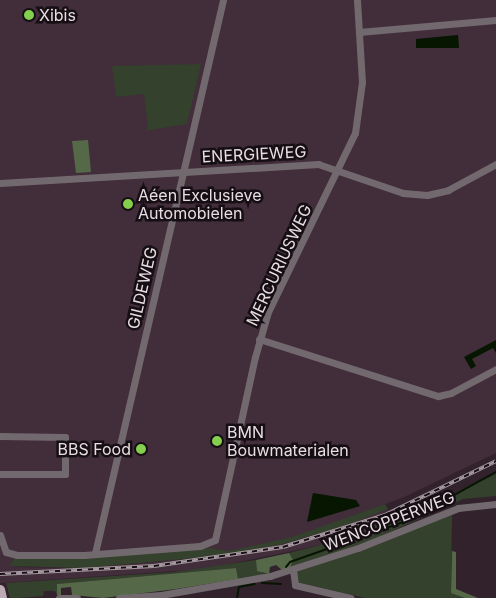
<!DOCTYPE html>
<meta charset="utf-8">
<style>
body{margin:0}
#map{position:relative;width:496px;height:598px;overflow:hidden;background:#32222c;font-family:Inter,sans-serif}
div>[style]{position:absolute}
.built>*{inset:0;background:#422d3a}
.green>*{inset:0;background:#34412c}
.forest>*{inset:0;background:#556949}
.water>*{inset:0;background:#061600}
.stream>*{height:2px;margin:-1px;padding:0 1px;transform-origin:1px;border-radius:1px;background:#061600}
.minor>*{height:7px;margin:-3.5px;padding:0 3.5px;transform-origin:3.5px;border-radius:3.5px;background:#72696e}
.major>*{height:9px;margin:-4.5px;padding:0 4.5px;transform-origin:4.5px;border-radius:4.5px;background:#bcaab5}
.rail>*{height:4px;margin-top:-2px;transform-origin:0;background:repeating-linear-gradient(90deg,#150e13 0 5.5px,#a699a0 0 11px);box-sizing:border-box;border-block:1px solid #a699a0}
.dots>*{width:14px;height:14px;translate:-50% -50%;box-sizing:border-box;border:2px solid #150e13;border-radius:50%}
span{translate:-50% -50%;white-space:nowrap;text-align:center;line-height:1.15;-webkit-text-stroke:5px #150e13;paint-order:stroke}
.poi-label{font-size:16px;color:#e8dde3}
.left{translate:0 -50%;text-align:left}
.right{translate:-100% -50%;text-align:right}
.street-label{font-size:16px;color:#e8dde3}
</style>
<div id="map">
<div class="built">
<div style="clip-path:polygon(0 0,496px 0,496px 453px,402px 498px,291px 538px,226px 553px,11px 567px,83px 568px,211px 557px,307px 538px,388px 509px,394px 519px,330px 543px,206px 569px,0 583px)"></div>
</div>
<div class="green">
<div style="clip-path:polygon(201px 64px,187px 124px,144px 131px,148px 128px,144px 94px,116px 97px,112px 66px)"></div>
<div style="clip-path:polygon(496px 474px,496px 496px,463px 499px,372px 540px,290px 568px,289px 553px,332px 542px,394px 519px,396px 522px)"></div>
<div style="clip-path:polygon(385px 504px,388px 509px,347px 525px,283px 544px,230px 555px,83px 568px,10px 566px,14px 558px,84px 558px,209px 548px,229px 551px,292px 537px)"></div>
<div style="clip-path:polygon(452px 513px,451px 592px,465px 598px,365px 598px,297px 582px,296px 572px,380px 544px)"></div>
<div style="clip-path:polygon(256px 560px,262px 573px,267px 574px,238px 579px,236px 568px,57px 584px,57px 595px,55px 591px,44px 591px,43px 596px,18px 598px,10px 598px,6px 583px,175px 572px)"></div>
</div>
<div class="forest">
<div style="clip-path:polygon(88px 140px,91px 172px,76px 173px,72px 141px)"></div>
<div style="clip-path:polygon(452px 551px,456px 552px,456px 589px,478px 598px,465px 598px,451px 593px)"></div>
<div style="clip-path:polygon(289px 553px,293px 560px,290px 568px,282px 570px,276px 565px,270px 567px,269px 574px,257px 571px,256px 560px)"></div>
<div style="clip-path:polygon(236px 568px,238px 579px,176px 589px,103px 598px,72px 595px,71px 587px,61px 588px,61px 595px,57px 595px,57px 584px)"></div>
</div>
<div class="water">
<div style="clip-path:polygon(458px 35px,459px 48px,416px 48px,416px 39px)"></div>
<div style="clip-path:polygon(496px 340px,496px 353px,493px 348px,472px 359px,476px 366px,471px 369px,464px 357px)"></div>
<div style="clip-path:polygon(313px 493px,356px 500px,360px 506px,307px 522px)"></div>
</div>
<div class="stream">
<div style="left:286px;top:567px;width:6px;rotate:-51deg"></div>
<div style="left:290px;top:562px;width:126px;rotate:-19.4deg"></div>
<div style="left:409px;top:520px;width:99px;rotate:-28.9deg"></div>
<div style="left:262px;top:583px;width:19px;rotate:3deg"></div>
<div style="left:237px;top:598px;width:11px;rotate:-80deg"></div>
<div style="left:239px;top:587px;width:16px;rotate:-11deg"></div>
</div>
<div class="minor">
<div style="left:359px;top:32px;width:138px;rotate:-5deg"></div>
<div style="left:0;top:183px;width:319px;rotate:-3.4deg"></div>
<div style="left:318px;top:164px;width:90px;rotate:18.8deg"></div>
<div style="left:403px;top:193px;width:24px;rotate:5deg"></div>
<div style="left:427px;top:195px;width:22px;rotate:-13deg"></div>
<div style="left:448px;top:190px;width:55px;rotate:-28.4deg"></div>
<div style="left:259px;top:339px;width:188px;rotate:17.7deg"></div>
<div style="left:438px;top:396px;width:13px;rotate:-13deg"></div>
<div style="left:451px;top:393px;width:51px;rotate:-28.1deg"></div>
<div style="left:0;top:436px;width:65px;rotate:0.9deg"></div>
<div style="left:65px;top:437px;width:37px;rotate:90deg"></div>
<div style="left:65px;top:474px;width:65px;rotate:180deg"></div>
<div style="left:0;top:535px;width:18px;rotate:71deg"></div>
<div style="left:6px;top:552px;width:11px;rotate:15deg"></div>
<div style="left:17px;top:555px;width:67px"></div>
<div style="left:84px;top:555px;width:116px;rotate:-4.4deg"></div>
<div style="left:200px;top:546px;width:16px;rotate:-22deg"></div>
<div style="left:215px;top:540px;width:187px;rotate:-77.7deg"></div>
<div style="left:255px;top:357px;width:47px;rotate:-73.9deg"></div>
<div style="left:268px;top:312px;width:199px;rotate:-64.1deg"></div>
<div style="left:355px;top:133px;width:51px;rotate:-82.2deg"></div>
<div style="left:362px;top:82px;width:82px;rotate:-93.5deg"></div>
<div style="left:95px;top:553px;width:568px;rotate:-76.97deg"></div>
<div style="left:293px;top:570px;width:15px;rotate:82deg"></div>
<div style="left:295px;top:585px;width:57px;rotate:13.1deg"></div>
<div style="left:59px;top:598px;width:18px"></div>
<div style="left:119px;top:598px;width:42px;rotate:-4.1deg"></div>
<div style="left:161px;top:595px;width:111px;rotate:-9.9deg"></div>
<div style="left:270px;top:576px;width:92px;rotate:-17.7deg"></div>
<div style="left:358px;top:548px;width:108px;rotate:-21.8deg"></div>
<div style="left:458px;top:508px;width:38px;rotate:-6deg"></div>
</div>
<div class="major">
<div style="left:0;top:589px;width:9px;rotate:77deg"></div>
</div>
<div class="rail">
<div style="left:0;top:574px;width:154px;rotate:-3deg"></div>
<div style="left:154px;top:566px;width:130px;rotate:-8.4deg"></div>
<div style="left:283px;top:547px;width:107px;rotate:-17.4deg"></div>
<div style="left:385px;top:515px;width:123px;rotate:-25.9deg"></div>
</div>
<div class="dots">
<div style="left:29px;top:15px;background:#84cf4d"></div>
<div style="left:128px;top:204px;background:#84cf4d"></div>
<div style="left:217px;top:441px;background:#84cf4d"></div>
<div style="left:141px;top:449px;background:#84cf4d"></div>
</div>
<div class="poi-label">
<span class="left" style="left:39px;top:15px">Xibis</span>
<span class="left" style="left:138px;top:204px">Aéen Exclusieve<br>Automobielen</span>
<span class="left" style="left:227px;top:441px">BMN<br>Bouwmaterialen</span>
<span class="right" style="left:131px;top:449px">BBS Food</span>
</div>
<div class="street-label">
<span style="left:254px;top:154px;rotate:-3deg">ENERGIEWEG</span>
<span style="left:279px;top:265px;rotate:-65deg">MERCURIUSWEG</span>
<span style="left:142px;top:288px;rotate:-77deg">GILDEWEG</span>
<span style="left:389px;top:521px;rotate:-21deg">WENCOPPERWEG</span>
</div>
</div>
